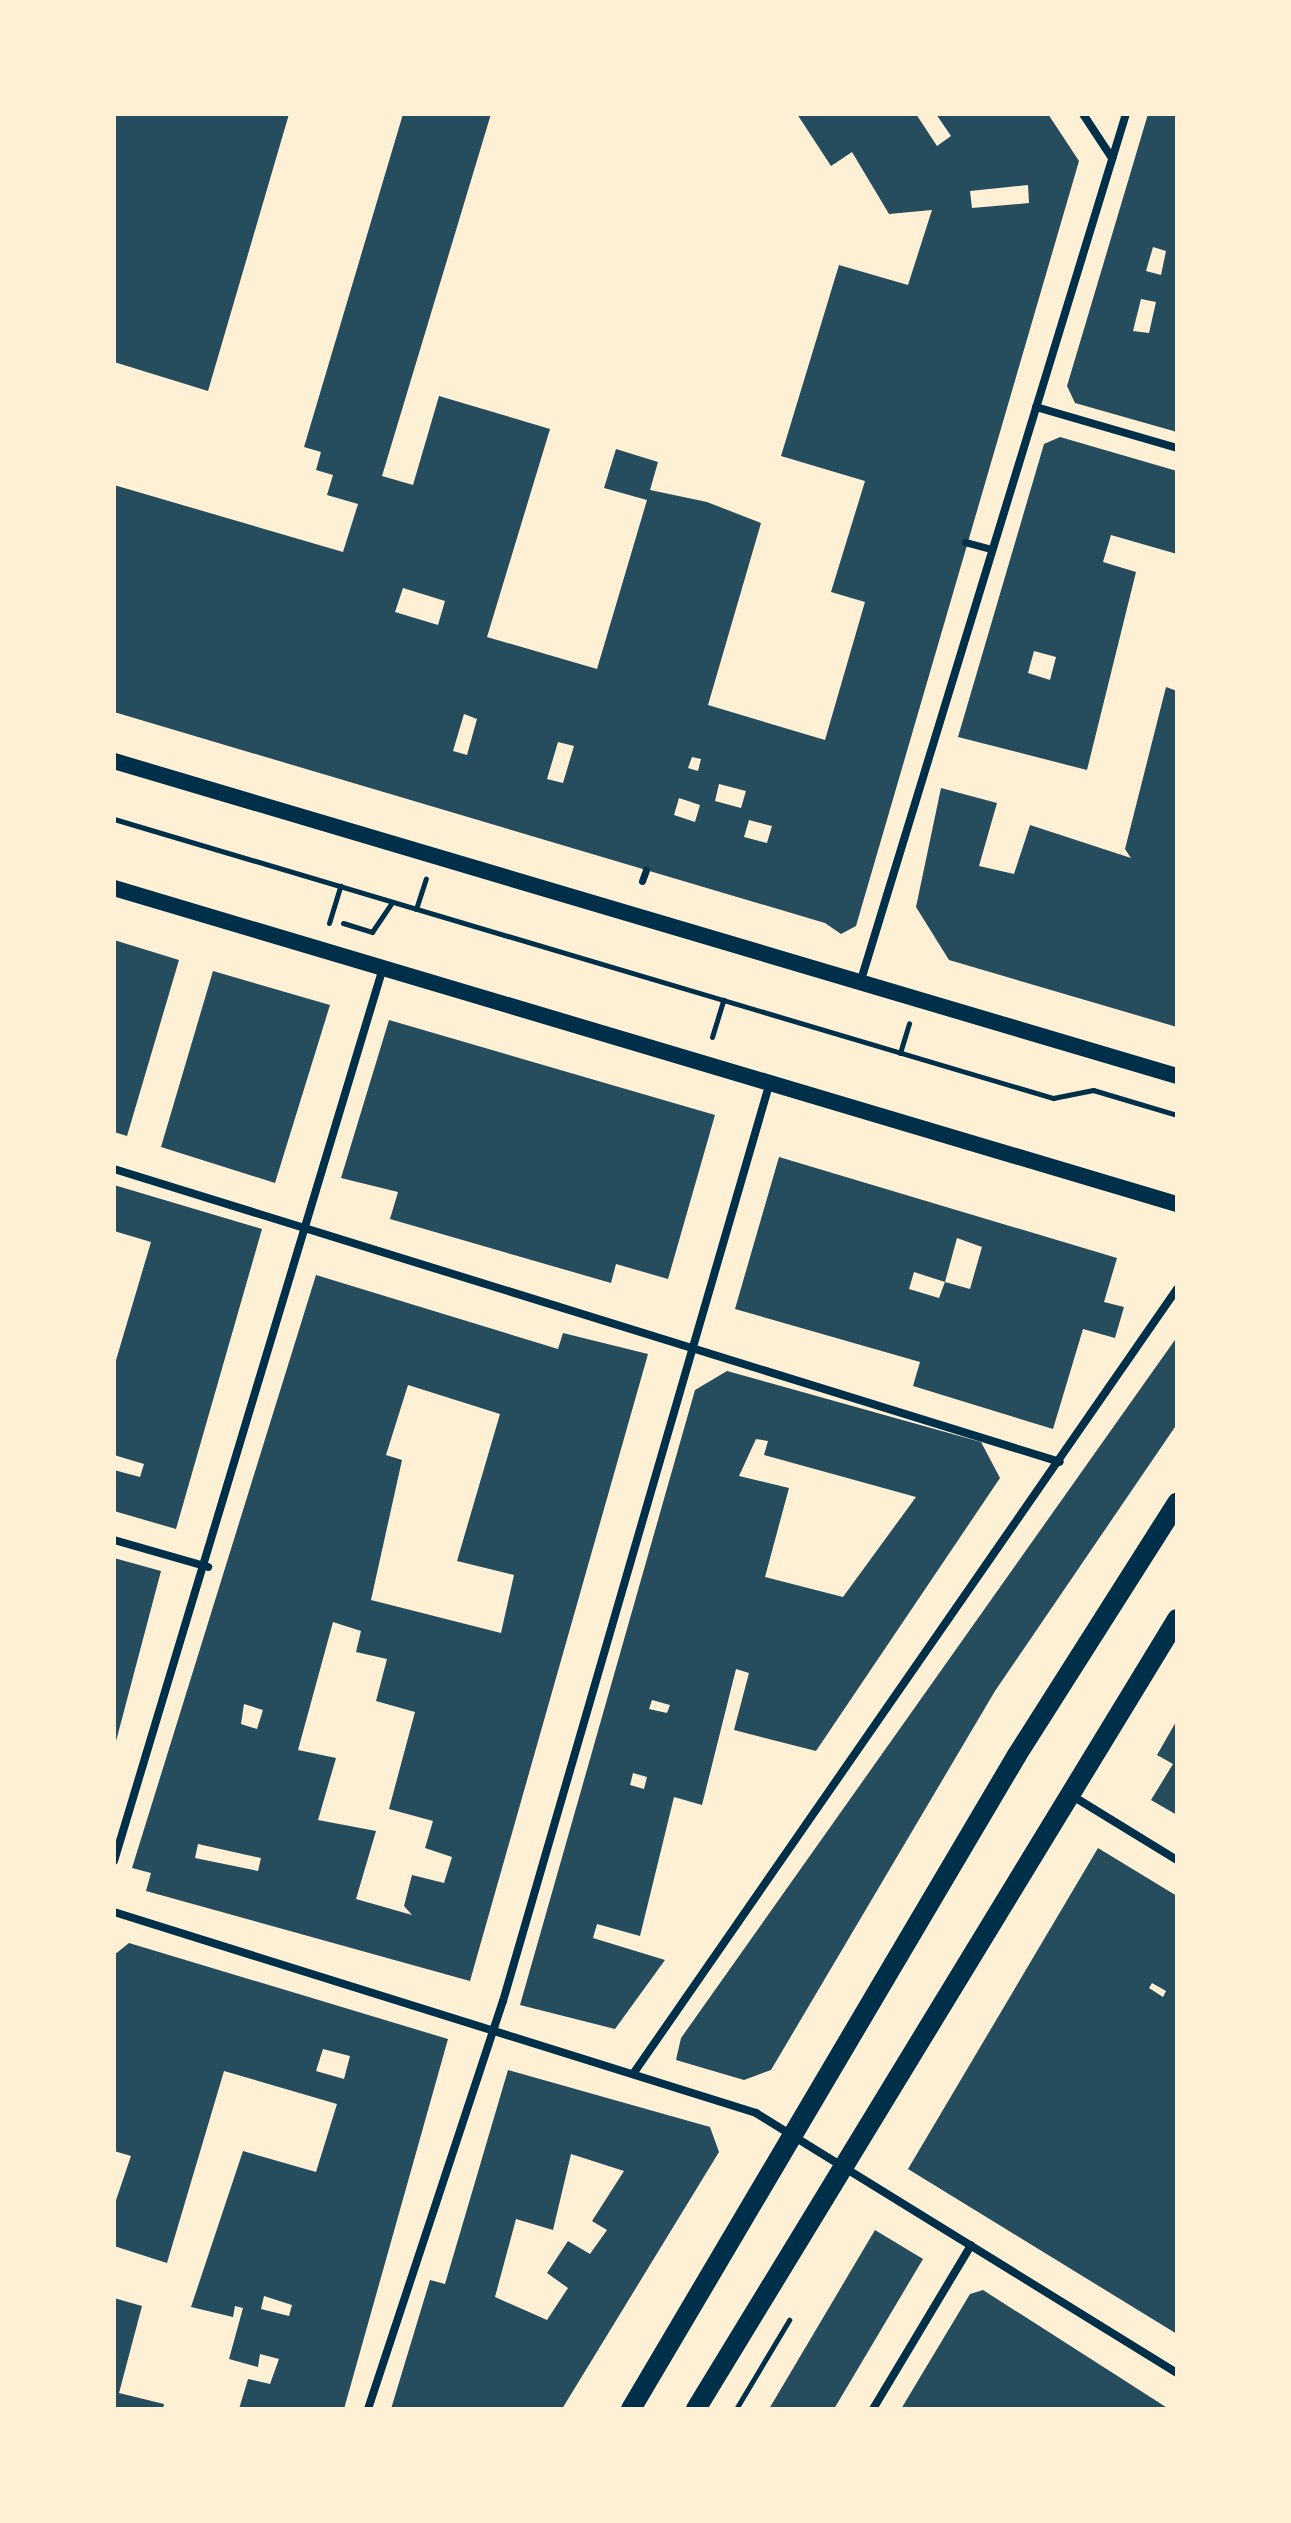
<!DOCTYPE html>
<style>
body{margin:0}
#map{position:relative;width:1291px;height:2523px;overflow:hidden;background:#fdf0d5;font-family:"Varela Round",sans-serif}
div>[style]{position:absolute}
.building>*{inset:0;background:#264d5e}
.path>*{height:5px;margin:-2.5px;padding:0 2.5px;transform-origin:2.5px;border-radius:2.5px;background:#003049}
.pedestrian>*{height:7px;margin:-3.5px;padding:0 3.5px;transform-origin:3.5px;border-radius:3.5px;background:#003049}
.minor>*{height:8px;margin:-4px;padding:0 4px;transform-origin:4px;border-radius:4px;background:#003049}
.secondary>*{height:16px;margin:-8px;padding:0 8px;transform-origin:8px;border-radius:8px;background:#003049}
.primary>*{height:20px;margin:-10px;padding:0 10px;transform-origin:10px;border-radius:10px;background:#003049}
span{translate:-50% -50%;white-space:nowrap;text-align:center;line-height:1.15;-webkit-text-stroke:8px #fdf0d5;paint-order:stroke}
.frame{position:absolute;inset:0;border:116px solid #fdf0d5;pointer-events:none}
</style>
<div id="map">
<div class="building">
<div style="clip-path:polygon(114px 114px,289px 114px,208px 391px,114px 362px)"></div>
<div style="clip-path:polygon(evenodd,403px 114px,491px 114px,382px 476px,413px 485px,439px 396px,550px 429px,487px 637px,597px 669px,647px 500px,604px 488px,616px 449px,658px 462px,650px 490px,707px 502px,761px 523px,708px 705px,825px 740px,865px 602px,831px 592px,865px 481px,781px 456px,839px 265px,908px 285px,932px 210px,889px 214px,852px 152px,831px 166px,797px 114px,916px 114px,937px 146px,951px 136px,936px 114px,1048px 114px,1079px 161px,856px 926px,841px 934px,825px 923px,114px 712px,114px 485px,343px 552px,358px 504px,327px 495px,333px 475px,316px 470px,321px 452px,304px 447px,403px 114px,1028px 185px,1029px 203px,972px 208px,970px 191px,1028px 185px,403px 114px,403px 588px,445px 601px,438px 625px,395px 612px,403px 588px,403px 114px,464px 714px,477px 719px,467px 755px,453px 751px,464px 714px,403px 114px,558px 742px,574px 746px,563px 783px,547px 779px,558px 742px,403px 114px,692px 757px,701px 759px,698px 771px,688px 768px,692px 757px,403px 114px,719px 784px,746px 791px,741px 808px,715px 801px,719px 784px,403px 114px,679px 798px,700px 805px,695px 822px,674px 815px,679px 798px,403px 114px,749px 820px,772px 826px,767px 843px,744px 837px,749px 820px)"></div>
<div style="clip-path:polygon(evenodd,1148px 114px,1177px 114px,1177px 432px,1075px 403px,1067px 386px,1148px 114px,1153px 247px,1166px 251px,1161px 275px,1146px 271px,1153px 247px,1148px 114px,1141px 299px,1156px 302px,1149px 333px,1133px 331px,1141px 299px)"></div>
<div style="clip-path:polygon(evenodd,1060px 437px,1177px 471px,1177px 554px,1111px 535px,1103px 562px,1136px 572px,1087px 770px,958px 737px,1044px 444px,1060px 437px,1034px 651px,1056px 657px,1050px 680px,1028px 673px,1034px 651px)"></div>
<div style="clip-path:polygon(1166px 687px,1177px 691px,1177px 1027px,949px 960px,916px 907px,941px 788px,997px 803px,979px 866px,1014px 874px,1030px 825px,1131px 858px,1125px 849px)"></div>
<div style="clip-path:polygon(114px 940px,179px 960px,127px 1136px,114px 1132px)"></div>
<div style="clip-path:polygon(213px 971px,330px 1005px,275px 1183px,161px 1147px)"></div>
<div style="clip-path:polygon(389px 1020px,715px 1115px,668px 1279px,616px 1264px,611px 1283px,390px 1219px,398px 1192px,341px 1178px)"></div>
<div style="clip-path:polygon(evenodd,779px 1157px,1117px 1258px,1104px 1302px,1124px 1307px,1115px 1338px,1083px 1329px,1053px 1429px,913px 1386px,920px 1362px,735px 1309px,779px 1157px,957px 1238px,982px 1247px,970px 1289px,945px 1282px,939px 1298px,909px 1289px,914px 1272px,945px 1282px,957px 1238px)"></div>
<div style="clip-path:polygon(114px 1185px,262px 1229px,176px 1529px,114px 1511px,114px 1470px,140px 1477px,144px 1464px,114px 1455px,114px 1367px,151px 1242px,114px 1231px)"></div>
<div style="clip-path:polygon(evenodd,316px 1275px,558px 1349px,563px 1333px,648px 1354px,470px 1981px,146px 1891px,151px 1873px,132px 1868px,316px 1275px,408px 1385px,500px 1414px,457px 1561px,514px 1575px,501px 1633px,371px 1600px,402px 1460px,386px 1455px,408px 1385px,316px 1275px,333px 1622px,361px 1631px,356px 1652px,387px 1659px,376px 1701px,415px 1712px,389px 1809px,433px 1821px,425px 1848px,452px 1857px,444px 1883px,412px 1875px,404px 1906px,412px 1915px,356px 1899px,376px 1831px,318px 1820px,336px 1758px,298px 1750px,333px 1622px,316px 1275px,244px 1704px,263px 1710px,257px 1729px,241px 1724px,244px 1704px,316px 1275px,198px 1844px,261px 1858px,258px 1871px,195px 1858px,198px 1844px)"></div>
<div style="clip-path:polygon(1177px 1337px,1177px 1424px,995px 1691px,771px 2070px,744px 2080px,676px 2060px,681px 2038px)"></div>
<div style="clip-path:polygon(evenodd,727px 1371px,981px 1442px,1000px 1478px,816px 1751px,734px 1730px,749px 1673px,736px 1669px,702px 1805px,674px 1797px,640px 1936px,597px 1924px,593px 1938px,665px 1960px,615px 2029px,520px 2005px,695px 1390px,727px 1371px,756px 1439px,768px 1441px,764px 1455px,916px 1497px,843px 1597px,765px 1577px,789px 1488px,739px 1476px,756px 1439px,727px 1371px,652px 1700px,670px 1705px,667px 1713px,649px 1709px,652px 1700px,727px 1371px,633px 1773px,647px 1777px,644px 1789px,630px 1785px,633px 1773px)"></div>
<div style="clip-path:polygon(114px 1558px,161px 1571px,115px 1745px,114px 1745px)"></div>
<div style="clip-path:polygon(1177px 1720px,1177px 1815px,1151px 1800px,1173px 1764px,1157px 1755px)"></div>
<div style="clip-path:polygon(evenodd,1098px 1848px,1177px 1896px,1177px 2334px,908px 2169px,1098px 1848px,1152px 1983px,1166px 1991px,1163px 1997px,1149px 1988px,1152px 1983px)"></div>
<div style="clip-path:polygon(evenodd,129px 1943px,448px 2039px,344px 2409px,239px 2409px,248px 2379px,270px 2384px,279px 2359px,260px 2354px,258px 2367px,229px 2359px,243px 2308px,235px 2306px,233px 2317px,191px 2307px,243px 2151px,316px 2172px,337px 2104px,224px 2071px,167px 2263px,114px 2246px,114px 2206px,131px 2156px,114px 2151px,114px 1955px,129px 1943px,323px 2049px,350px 2056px,344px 2079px,316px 2071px,323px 2049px,129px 1943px,264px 2296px,292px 2305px,289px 2316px,261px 2309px,264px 2296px)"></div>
<div style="clip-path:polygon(evenodd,508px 2070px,710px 2127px,719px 2152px,562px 2409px,391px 2409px,430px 2280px,445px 2284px,508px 2070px,571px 2154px,624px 2171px,592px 2221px,607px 2230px,590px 2254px,568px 2241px,547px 2273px,568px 2288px,547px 2320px,495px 2297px,516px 2219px,553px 2230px,571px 2154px)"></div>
<div style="clip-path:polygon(875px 2230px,923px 2259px,834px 2409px,769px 2409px)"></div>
<div style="clip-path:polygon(983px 2290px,1169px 2409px,901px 2409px,970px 2294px)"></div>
<div style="clip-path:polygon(114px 2298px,142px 2306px,119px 2393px,164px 2404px,163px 2409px,114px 2409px)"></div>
</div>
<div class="path">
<div style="left:114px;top:819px;width:980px;rotate:16.55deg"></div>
<div style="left:1053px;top:1098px;width:41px;rotate:-11.3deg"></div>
<div style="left:1093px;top:1090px;width:88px;rotate:16.6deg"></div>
<div style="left:416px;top:909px;width:32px;rotate:-72deg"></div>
<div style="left:329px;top:923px;width:39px;rotate:-73deg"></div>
<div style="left:343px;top:923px;width:30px;rotate:17deg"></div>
<div style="left:372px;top:932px;width:36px;rotate:-56deg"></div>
<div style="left:712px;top:1037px;width:39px;rotate:-73deg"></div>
<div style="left:900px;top:1053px;width:31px;rotate:-73deg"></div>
<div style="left:736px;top:2409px;width:104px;rotate:-59.2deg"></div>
</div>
<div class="pedestrian">
<div style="left:965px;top:542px;width:28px;rotate:15deg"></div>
<div style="left:642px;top:881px;width:12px;rotate:-70deg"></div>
</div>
<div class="minor">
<div style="left:1083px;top:114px;width:53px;rotate:56.6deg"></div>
<div style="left:1036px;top:407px;width:147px;rotate:16.2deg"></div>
<div style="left:861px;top:980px;width:906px;rotate:-72.99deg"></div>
<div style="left:114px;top:1169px;width:990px;rotate:17.21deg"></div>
<div style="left:114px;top:1540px;width:98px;rotate:16deg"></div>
<div style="left:1071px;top:1795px;width:124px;rotate:31.5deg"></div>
<div style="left:114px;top:1861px;width:933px;rotate:-73.24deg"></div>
<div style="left:114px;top:1912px;width:673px;rotate:17.38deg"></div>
<div style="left:756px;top:2113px;width:495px;rotate:31.7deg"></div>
<div style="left:633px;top:2074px;width:955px;rotate:-55.28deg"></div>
<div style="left:368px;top:2409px;width:430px;rotate:-71.7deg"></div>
<div style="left:503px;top:2001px;width:957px;rotate:-73.8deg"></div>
<div style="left:873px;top:2409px;width:191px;rotate:-59.1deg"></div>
</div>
<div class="secondary">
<div style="left:114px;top:761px;width:1109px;rotate:16.51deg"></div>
<div style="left:114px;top:888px;width:1109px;rotate:16.56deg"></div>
</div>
<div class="primary">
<div style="left:631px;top:2409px;width:759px;rotate:-59.45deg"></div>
<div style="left:1017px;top:1755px;width:299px;rotate:-57.6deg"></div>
<div style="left:696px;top:2409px;width:925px;rotate:-58.66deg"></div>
</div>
<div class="frame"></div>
</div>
